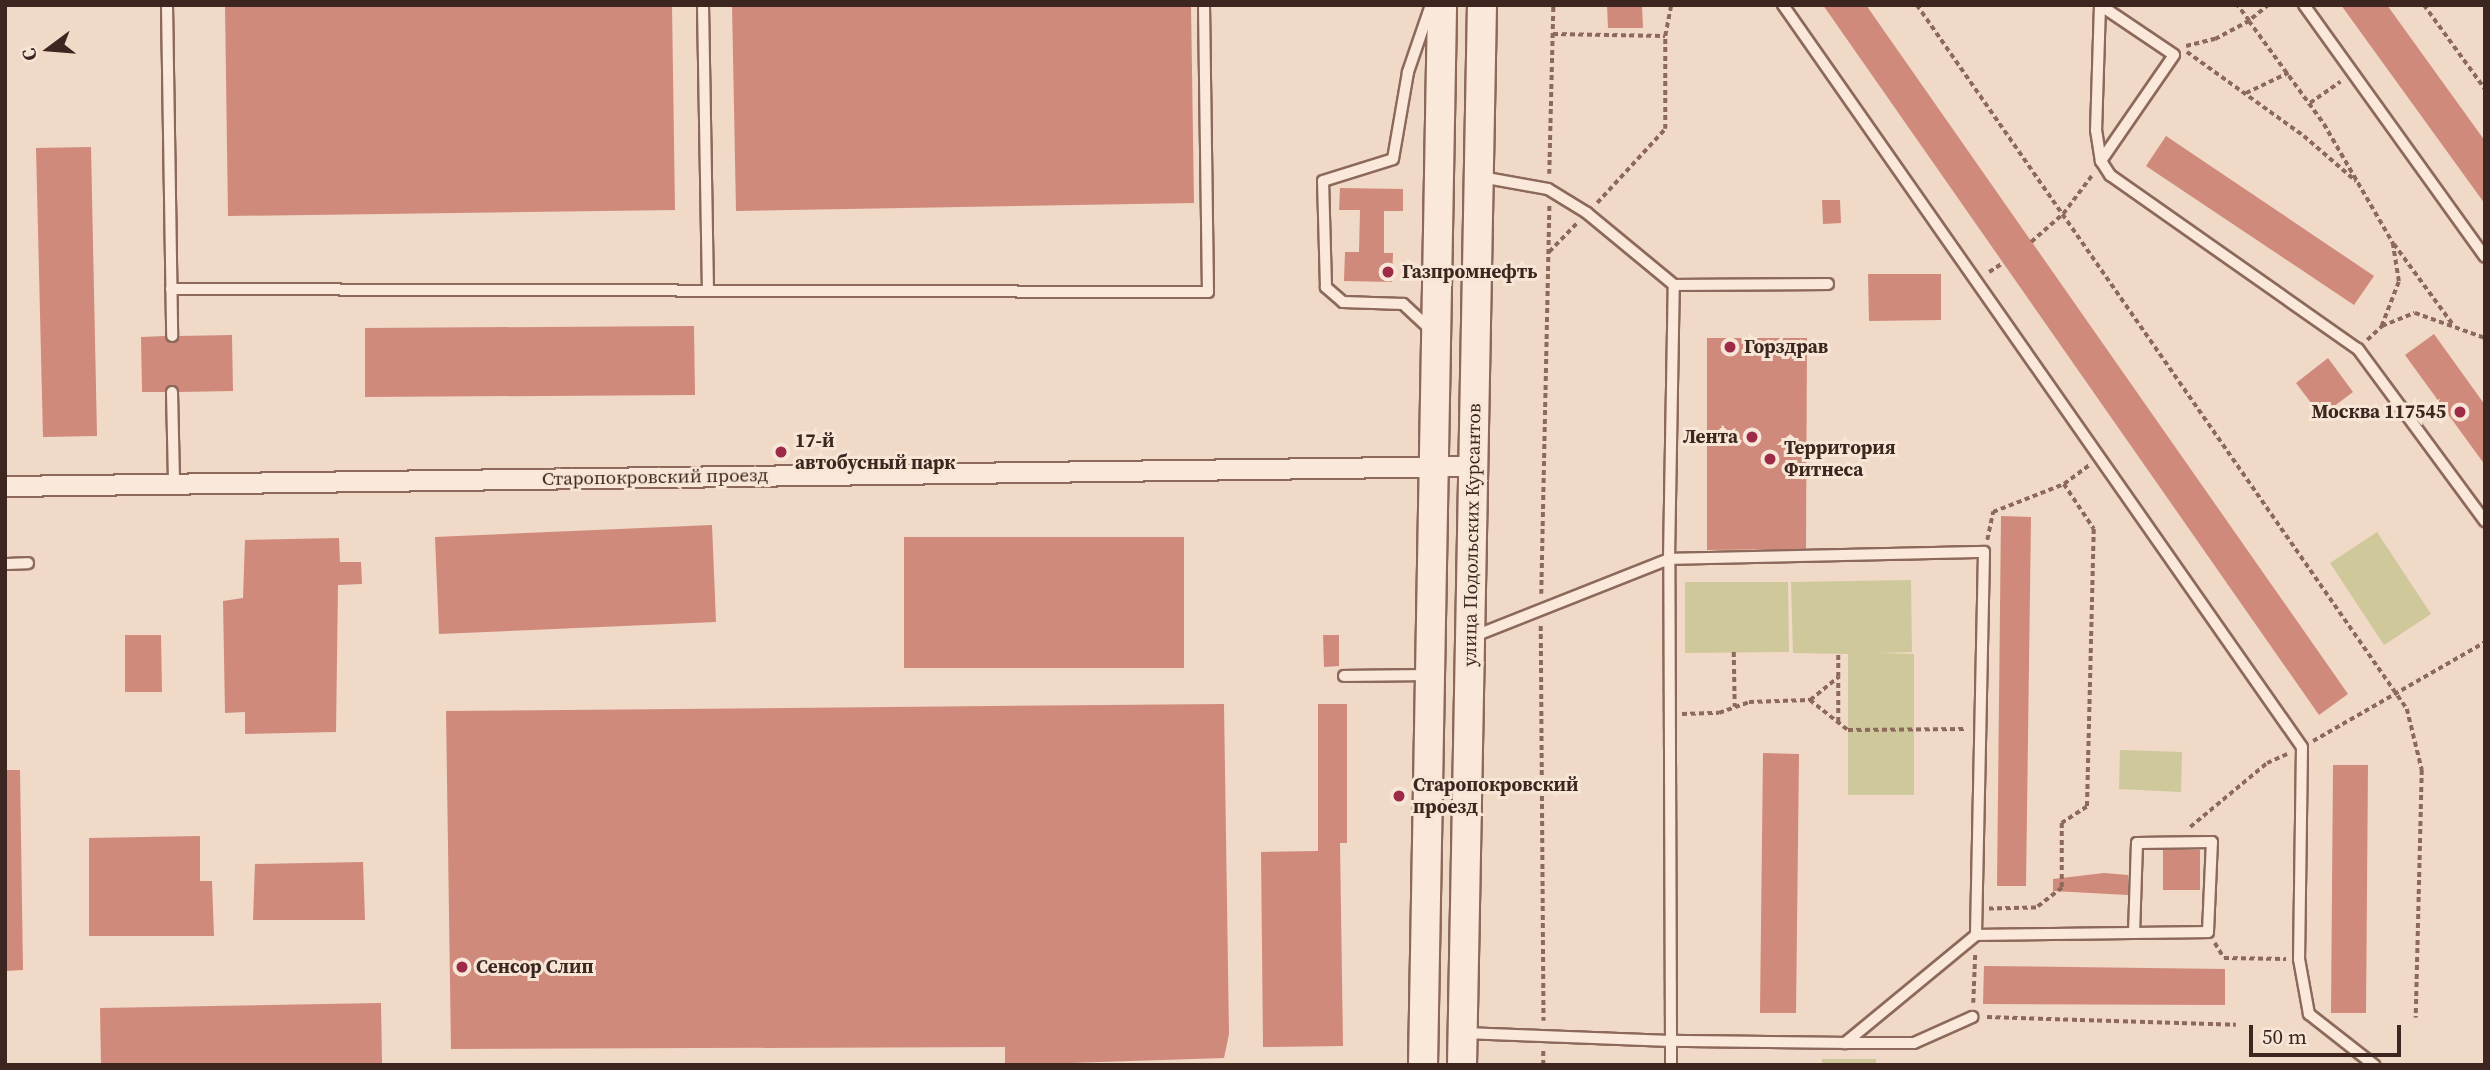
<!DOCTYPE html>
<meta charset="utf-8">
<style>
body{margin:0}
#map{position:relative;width:2490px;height:1070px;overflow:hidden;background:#f0d9c7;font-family:"Source Serif 4",serif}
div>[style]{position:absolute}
.green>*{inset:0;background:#cec89a}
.building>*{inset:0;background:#cf8a7c}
.path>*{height:3.5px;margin-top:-1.75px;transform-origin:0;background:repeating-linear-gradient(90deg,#8c695b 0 5px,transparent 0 8.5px)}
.roads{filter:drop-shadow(2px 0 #8c695b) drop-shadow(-2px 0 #8c695b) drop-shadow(0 2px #8c695b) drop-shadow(0 -2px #8c695b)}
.lane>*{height:10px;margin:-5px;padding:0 5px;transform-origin:5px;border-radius:5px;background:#fae9da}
.street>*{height:19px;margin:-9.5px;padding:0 9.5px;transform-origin:9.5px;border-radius:9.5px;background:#fae9da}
.secondary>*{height:28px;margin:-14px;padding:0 14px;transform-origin:14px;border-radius:14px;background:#fae9da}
.dots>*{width:19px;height:19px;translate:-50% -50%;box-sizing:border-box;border:4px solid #f7e5d6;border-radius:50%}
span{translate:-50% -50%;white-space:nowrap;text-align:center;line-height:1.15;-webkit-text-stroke:6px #f7e5d6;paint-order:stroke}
.poi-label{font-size:19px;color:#3c261f;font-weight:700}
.left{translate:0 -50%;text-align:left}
.right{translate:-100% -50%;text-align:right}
.street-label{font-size:19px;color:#3c261f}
.frame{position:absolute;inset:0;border:7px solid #3c261f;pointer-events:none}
.north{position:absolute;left:14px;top:14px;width:70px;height:70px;-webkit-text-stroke:5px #f7e5d6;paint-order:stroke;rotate:254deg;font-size:19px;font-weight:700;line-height:28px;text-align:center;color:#3c261f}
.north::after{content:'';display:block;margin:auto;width:24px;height:32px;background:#3c261f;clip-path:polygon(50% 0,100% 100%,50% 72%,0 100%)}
.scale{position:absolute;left:2249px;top:1025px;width:152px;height:32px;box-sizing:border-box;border:4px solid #3c261f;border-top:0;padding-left:9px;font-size:21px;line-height:24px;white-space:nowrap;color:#3c261f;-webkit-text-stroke:5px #f7e5d6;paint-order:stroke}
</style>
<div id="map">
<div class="green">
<div style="clip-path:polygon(2377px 532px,2431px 614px,2384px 645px,2330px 563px)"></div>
<div style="clip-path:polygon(1911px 580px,1912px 652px,1879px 653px,1914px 654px,1914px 795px,1848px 795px,1848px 654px,1793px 653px,1791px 582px)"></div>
<div style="clip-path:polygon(1685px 582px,1788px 582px,1789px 652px,1685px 653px)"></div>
<div style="clip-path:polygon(2120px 750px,2182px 752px,2181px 792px,2119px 789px)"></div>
<div style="clip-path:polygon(1822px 1059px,1876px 1059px,1876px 1065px,1822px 1065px)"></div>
</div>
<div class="building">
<div style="clip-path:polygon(225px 5px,672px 5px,675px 210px,228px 216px)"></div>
<div style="clip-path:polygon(732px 5px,1191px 5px,1194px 203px,736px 211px)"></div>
<div style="clip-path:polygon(1607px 5px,1642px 5px,1643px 28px,1608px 28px)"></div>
<div style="clip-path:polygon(1823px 5px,1866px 5px,2348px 694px,2319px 715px)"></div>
<div style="clip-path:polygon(2341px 5px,2387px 5px,2485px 141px,2485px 204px)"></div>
<div style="clip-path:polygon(2166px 136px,2374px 276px,2354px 305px,2146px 166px)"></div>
<div style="clip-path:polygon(91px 147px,97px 436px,43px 437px,36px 148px)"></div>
<div style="clip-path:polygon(1340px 188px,1403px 189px,1403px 211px,1384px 211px,1384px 253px,1393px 253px,1392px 282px,1344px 281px,1345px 252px,1359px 252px,1360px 210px,1339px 210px)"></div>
<div style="clip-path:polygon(1822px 200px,1840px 200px,1841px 223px,1823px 224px)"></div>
<div style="clip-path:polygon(1868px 274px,1941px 274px,1941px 320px,1869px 321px)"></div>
<div style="clip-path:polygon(694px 326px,695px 395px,365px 397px,365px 328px)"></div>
<div style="clip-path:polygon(2434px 334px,2485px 405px,2485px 465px,2405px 355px)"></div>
<div style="clip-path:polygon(232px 335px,233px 391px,179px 392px,173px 385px,165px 392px,142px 392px,141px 337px,165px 336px,173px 343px,179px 336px)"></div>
<div style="clip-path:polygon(1707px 338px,1807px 338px,1806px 549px,1707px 550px)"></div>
<div style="clip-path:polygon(2328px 358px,2353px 392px,2321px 416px,2296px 383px)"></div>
<div style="clip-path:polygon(2001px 516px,2031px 517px,2026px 886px,1997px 886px)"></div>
<div style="clip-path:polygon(712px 525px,716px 622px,439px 634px,435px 537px)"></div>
<div style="clip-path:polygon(904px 537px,1184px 537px,1184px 668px,904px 668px)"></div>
<div style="clip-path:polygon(339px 538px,340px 562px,361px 562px,362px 584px,338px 585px,336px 732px,245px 734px,245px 712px,225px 713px,223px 601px,243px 598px,245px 540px)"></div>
<div style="clip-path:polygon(125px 635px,161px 635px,162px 692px,125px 692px)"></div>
<div style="clip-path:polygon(1323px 635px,1339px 635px,1339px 666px,1324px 667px)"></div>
<div style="clip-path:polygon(1224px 704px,1229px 1034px,1224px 1058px,1005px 1065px,1005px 1047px,451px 1049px,446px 711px)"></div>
<div style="clip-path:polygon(1318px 704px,1347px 704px,1347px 843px,1340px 843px,1343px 1046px,1263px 1047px,1261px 852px,1318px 851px)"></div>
<div style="clip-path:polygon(1763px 753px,1799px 754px,1796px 1013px,1760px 1013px)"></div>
<div style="clip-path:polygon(2333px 765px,2368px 765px,2366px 1013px,2331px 1013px)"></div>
<div style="clip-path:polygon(5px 770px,20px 770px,23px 970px,5px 971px)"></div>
<div style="clip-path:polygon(200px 836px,200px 881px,212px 881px,214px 936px,89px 936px,89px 838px)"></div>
<div style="clip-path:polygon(2163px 850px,2200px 850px,2200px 890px,2163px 890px)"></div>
<div style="clip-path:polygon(363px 862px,365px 920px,253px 920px,255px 864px)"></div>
<div style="clip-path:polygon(2104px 873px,2128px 875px,2128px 895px,2053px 891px,2053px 879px)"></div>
<div style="clip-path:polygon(1984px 966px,2225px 969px,2225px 1005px,1983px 1004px)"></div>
<div style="clip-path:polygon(381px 1003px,382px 1064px,101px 1065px,100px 1008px)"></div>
</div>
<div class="path">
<div style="left:1917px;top:5px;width:858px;rotate:55.16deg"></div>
<div style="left:2407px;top:709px;width:63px;rotate:76.2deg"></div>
<div style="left:2422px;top:770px;width:248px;rotate:91.4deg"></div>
<div style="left:2269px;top:5px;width:26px;rotate:141deg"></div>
<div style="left:2249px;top:21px;width:127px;rotate:53.9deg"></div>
<div style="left:2324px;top:124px;width:138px;rotate:59.9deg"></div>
<div style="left:2393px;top:243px;width:39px;rotate:81deg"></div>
<div style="left:2399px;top:282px;width:47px;rotate:111.1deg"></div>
<div style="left:2424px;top:5px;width:104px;rotate:54deg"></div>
<div style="left:1553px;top:34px;width:112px;rotate:1deg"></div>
<div style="left:1665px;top:36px;width:32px;rotate:-79deg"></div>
<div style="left:2186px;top:46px;width:30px;rotate:-14deg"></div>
<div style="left:2215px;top:39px;width:38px;rotate:-28deg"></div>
<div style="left:2249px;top:21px;width:20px;rotate:-127deg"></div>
<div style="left:2187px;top:52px;width:144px;rotate:35.7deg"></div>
<div style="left:2304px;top:136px;width:69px;rotate:40.9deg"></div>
<div style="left:2246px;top:93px;width:47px;rotate:-25.5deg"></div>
<div style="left:2310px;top:103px;width:37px;rotate:-35deg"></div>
<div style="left:1549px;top:174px;width:169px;rotate:-88.6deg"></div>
<div style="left:1597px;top:203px;width:100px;rotate:-47.4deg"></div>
<div style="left:1665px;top:129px;width:93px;rotate:-90deg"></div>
<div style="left:2031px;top:242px;width:43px;rotate:-41.2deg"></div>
<div style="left:2063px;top:214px;width:50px;rotate:-53.1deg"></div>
<div style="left:2394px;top:244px;width:102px;rotate:53.8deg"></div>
<div style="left:1549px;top:252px;width:40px;rotate:-46deg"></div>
<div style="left:1989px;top:272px;width:17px;rotate:-33deg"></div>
<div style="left:2367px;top:340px;width:21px;rotate:-43deg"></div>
<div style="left:2382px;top:326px;width:35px;rotate:-22deg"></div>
<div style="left:2415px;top:313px;width:74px;rotate:19.7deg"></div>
<div style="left:2064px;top:484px;width:31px;rotate:-37deg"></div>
<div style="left:1987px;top:540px;width:29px;rotate:-78deg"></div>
<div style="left:1993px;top:512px;width:76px;rotate:-21.5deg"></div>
<div style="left:2064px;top:484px;width:54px;rotate:56.3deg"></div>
<div style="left:2094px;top:529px;width:278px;rotate:91.4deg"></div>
<div style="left:2087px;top:807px;width:30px;rotate:147deg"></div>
<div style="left:2062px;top:823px;width:65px;rotate:90deg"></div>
<div style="left:2062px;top:888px;width:33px;rotate:142deg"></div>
<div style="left:2036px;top:908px;width:47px;rotate:178.8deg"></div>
<div style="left:1541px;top:594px;width:388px;rotate:-88.8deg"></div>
<div style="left:1541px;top:626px;width:395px;rotate:89.6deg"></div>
<div style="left:1734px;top:652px;width:55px;rotate:89deg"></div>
<div style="left:1810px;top:700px;width:36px;rotate:-39deg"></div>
<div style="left:1838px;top:677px;width:23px;rotate:-90deg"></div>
<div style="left:1682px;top:714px;width:37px;rotate:-2deg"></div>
<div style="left:1719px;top:713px;width:32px;rotate:-20deg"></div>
<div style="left:1749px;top:702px;width:61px;rotate:-1.9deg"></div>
<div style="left:1810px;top:700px;width:48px;rotate:38.3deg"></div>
<div style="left:1848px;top:730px;width:118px;rotate:-0.5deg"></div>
<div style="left:1838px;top:722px;width:45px;rotate:-90deg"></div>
<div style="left:2313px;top:741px;width:198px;rotate:-29.9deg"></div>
<div style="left:2190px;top:827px;width:100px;rotate:-39.7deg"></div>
<div style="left:2267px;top:763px;width:22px;rotate:-24deg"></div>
<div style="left:2215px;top:943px;width:17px;rotate:59deg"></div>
<div style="left:2224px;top:958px;width:62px;rotate:0.9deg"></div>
<div style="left:1973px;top:1003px;width:49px;rotate:-87.7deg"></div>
<div style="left:1987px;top:1017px;width:249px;rotate:1.8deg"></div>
<div style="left:1543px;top:1065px;width:16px;rotate:-90deg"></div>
</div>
<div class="roads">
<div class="lane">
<div style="left:167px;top:5px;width:331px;rotate:89.1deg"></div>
<div style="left:703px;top:5px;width:286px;rotate:89deg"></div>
<div style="left:1783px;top:5px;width:905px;rotate:55.03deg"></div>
<div style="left:2302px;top:747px;width:212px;rotate:90.8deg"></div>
<div style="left:2299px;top:959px;width:56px;rotate:79.7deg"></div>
<div style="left:2309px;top:1014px;width:83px;rotate:38.1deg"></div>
<div style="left:2100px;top:5px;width:125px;rotate:91.8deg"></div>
<div style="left:2096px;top:130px;width:31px;rotate:81deg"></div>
<div style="left:2101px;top:161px;width:17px;rotate:57deg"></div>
<div style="left:2110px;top:175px;width:303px;rotate:35.1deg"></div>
<div style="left:2358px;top:349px;width:214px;rotate:53.6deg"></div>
<div style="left:2100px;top:5px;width:89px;rotate:34deg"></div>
<div style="left:2174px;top:55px;width:129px;rotate:124.6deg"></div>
<div style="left:2304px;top:5px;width:310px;rotate:54.3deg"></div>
<div style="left:1481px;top:177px;width:68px;rotate:10.2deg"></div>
<div style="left:1548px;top:189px;width:46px;rotate:31.6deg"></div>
<div style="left:1587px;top:213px;width:113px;rotate:39.6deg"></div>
<div style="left:1674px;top:285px;width:154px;rotate:-0.4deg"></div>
<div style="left:171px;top:289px;width:1037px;rotate:0.17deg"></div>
<div style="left:1208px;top:292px;width:287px;rotate:-90.8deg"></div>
<div style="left:1430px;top:329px;width:37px;rotate:-137deg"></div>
<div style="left:1403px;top:304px;width:60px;rotate:-178.1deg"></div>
<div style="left:1343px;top:302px;width:23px;rotate:-139deg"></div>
<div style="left:1326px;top:287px;width:106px;rotate:-91.6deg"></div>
<div style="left:1323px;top:181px;width:73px;rotate:-17.4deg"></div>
<div style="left:1393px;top:159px;width:88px;rotate:-80.2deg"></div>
<div style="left:1408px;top:72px;width:71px;rotate:-71.1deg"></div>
<div style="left:172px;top:392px;width:91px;rotate:88.7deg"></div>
<div style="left:1984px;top:552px;width:383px;rotate:91.2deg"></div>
<div style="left:1976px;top:935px;width:170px;rotate:140.5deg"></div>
<div style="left:1845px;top:1043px;width:174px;rotate:-179.3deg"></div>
<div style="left:1671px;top:1041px;width:482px;rotate:-90.2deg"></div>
<div style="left:1669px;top:559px;width:315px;rotate:-1.3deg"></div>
<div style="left:5px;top:564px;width:23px;rotate:-2deg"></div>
<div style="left:1472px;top:637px;width:212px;rotate:-21.6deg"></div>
<div style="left:1669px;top:559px;width:274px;rotate:-89deg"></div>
<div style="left:1344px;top:676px;width:82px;rotate:-0.7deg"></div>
<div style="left:1976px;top:935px;width:232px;rotate:-0.7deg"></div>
<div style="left:2208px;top:932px;width:90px;rotate:-87.5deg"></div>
<div style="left:2212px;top:842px;width:75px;rotate:179.2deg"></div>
<div style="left:2137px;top:843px;width:90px;rotate:91.9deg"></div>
<div style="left:1464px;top:1033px;width:207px;rotate:2.2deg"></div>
<div style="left:1671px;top:1041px;width:24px;rotate:90deg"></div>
<div style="left:1846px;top:1043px;width:68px"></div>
<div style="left:1914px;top:1043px;width:64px;rotate:-24.1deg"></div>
</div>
<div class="street">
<div style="left:5px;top:486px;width:1469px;rotate:-0.78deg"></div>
</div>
<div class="secondary">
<div style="left:1423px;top:1065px;width:1060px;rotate:-88.97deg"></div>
<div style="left:1462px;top:1065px;width:1060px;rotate:-88.92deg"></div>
</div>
</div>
<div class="dots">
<div style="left:1388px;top:272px;background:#9d2a47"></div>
<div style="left:1730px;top:347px;background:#9d2a47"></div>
<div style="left:2460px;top:412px;background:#9d2a47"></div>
<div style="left:1752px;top:437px;background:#9d2a47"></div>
<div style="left:781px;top:452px;background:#9d2a47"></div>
<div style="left:1770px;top:459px;background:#9d2a47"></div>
<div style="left:1399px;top:796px;background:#9d2a47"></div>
<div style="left:462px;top:967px;background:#9d2a47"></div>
</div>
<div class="poi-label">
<span class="left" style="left:1402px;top:272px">Газпромнефть</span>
<span class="left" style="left:1744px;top:347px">Горздрав</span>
<span class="right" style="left:2446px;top:412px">Москва 117545</span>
<span class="right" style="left:1738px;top:437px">Лента</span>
<span class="left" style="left:795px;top:452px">17-й<br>автобусный парк</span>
<span class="left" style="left:1784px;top:459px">Территория<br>Фитнеса</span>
<span class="left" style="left:1413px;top:796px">Старопокровский<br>проезд</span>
<span class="left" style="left:476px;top:967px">Сенсор Слип</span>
</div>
<div class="street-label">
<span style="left:655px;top:477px;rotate:-1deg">Старопокровский проезд</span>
<span style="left:1472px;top:535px;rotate:-89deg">улица Подольских Курсантов</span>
</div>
<div class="frame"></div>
<div class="north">С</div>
<div class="scale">50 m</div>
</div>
